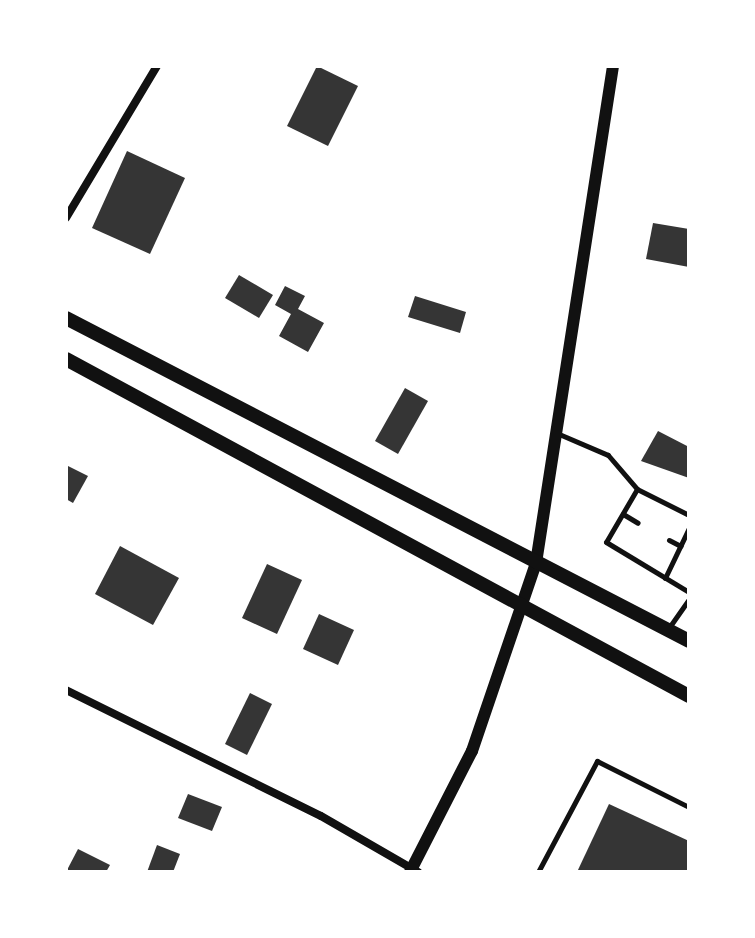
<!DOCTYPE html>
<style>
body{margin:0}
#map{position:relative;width:755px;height:938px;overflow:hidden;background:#fff;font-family:Raleway,sans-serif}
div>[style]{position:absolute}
.building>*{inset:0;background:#353535}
.service>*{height:5px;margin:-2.5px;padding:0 2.5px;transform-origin:2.5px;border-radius:2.5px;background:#111}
.minor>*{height:8px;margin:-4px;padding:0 4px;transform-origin:4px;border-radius:4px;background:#111}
.tertiary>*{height:12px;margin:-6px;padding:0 6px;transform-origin:6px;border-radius:6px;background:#111}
.secondary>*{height:14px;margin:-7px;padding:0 7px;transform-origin:7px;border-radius:7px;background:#111}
span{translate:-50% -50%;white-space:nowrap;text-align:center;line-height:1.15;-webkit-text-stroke:7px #fff;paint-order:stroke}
.frame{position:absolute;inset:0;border:68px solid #fff;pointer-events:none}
</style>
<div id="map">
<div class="building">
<div style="clip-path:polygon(317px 66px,358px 86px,328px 146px,287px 126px)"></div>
<div style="clip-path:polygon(127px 151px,185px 178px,150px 254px,92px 228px)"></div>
<div style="clip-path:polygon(653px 223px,689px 229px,689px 267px,646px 259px)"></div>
<div style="clip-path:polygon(239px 275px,273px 295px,259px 318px,225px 298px)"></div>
<div style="clip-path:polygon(285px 286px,305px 296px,298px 309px,324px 323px,308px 352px,279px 336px,291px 314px,275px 305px)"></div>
<div style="clip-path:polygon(415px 296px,466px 312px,460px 333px,408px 317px)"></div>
<div style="clip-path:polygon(405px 388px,428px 401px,398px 454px,375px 441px)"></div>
<div style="clip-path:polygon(658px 431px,689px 447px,689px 478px,641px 461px)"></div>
<div style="clip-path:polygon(66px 465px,88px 476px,73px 503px,66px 499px)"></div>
<div style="clip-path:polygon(120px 546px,179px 578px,153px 625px,95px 594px)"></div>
<div style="clip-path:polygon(267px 564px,302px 580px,277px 634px,242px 618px)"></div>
<div style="clip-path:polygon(319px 614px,354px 630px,338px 665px,303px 649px)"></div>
<div style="clip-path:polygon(250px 693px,272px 704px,247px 755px,225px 744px)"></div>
<div style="clip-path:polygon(188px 794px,222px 807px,212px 831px,178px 818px)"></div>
<div style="clip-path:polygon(609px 804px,689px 841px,689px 872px,577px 872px)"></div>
<div style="clip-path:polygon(157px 845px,180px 854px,173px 872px,147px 872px)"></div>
<div style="clip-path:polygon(78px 849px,110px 865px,106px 872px,66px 872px)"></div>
</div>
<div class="service">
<div style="left:559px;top:434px;width:53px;rotate:23.2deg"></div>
<div style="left:608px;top:455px;width:45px;rotate:49.5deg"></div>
<div style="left:637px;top:489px;width:58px;rotate:26.6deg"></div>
<div style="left:637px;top:489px;width:61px;rotate:120.3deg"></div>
<div style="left:606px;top:542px;width:97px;rotate:31.1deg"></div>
<div style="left:623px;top:514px;width:17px;rotate:31deg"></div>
<div style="left:669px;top:540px;width:13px;rotate:27deg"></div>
<div style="left:665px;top:578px;width:55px;rotate:-64.4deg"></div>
<div style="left:668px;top:629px;width:37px;rotate:-55deg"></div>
<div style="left:538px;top:872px;width:126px;rotate:-62deg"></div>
<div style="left:597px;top:761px;width:103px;rotate:26.6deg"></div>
</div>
<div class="minor">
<div style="left:66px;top:218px;width:177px;rotate:-59.1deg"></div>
<div style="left:66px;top:690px;width:284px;rotate:26.3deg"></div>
<div style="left:321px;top:816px;width:112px;rotate:30deg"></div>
</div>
<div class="tertiary">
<div style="left:410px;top:872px;width:136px;rotate:-62.9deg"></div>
<div style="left:472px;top:751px;width:199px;rotate:-71.2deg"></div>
<div style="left:536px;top:563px;width:503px;rotate:-81.19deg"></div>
</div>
<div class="secondary">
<div style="left:66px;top:318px;width:702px;rotate:27.4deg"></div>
<div style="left:66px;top:359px;width:708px;rotate:28.41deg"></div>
</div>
<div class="frame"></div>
</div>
